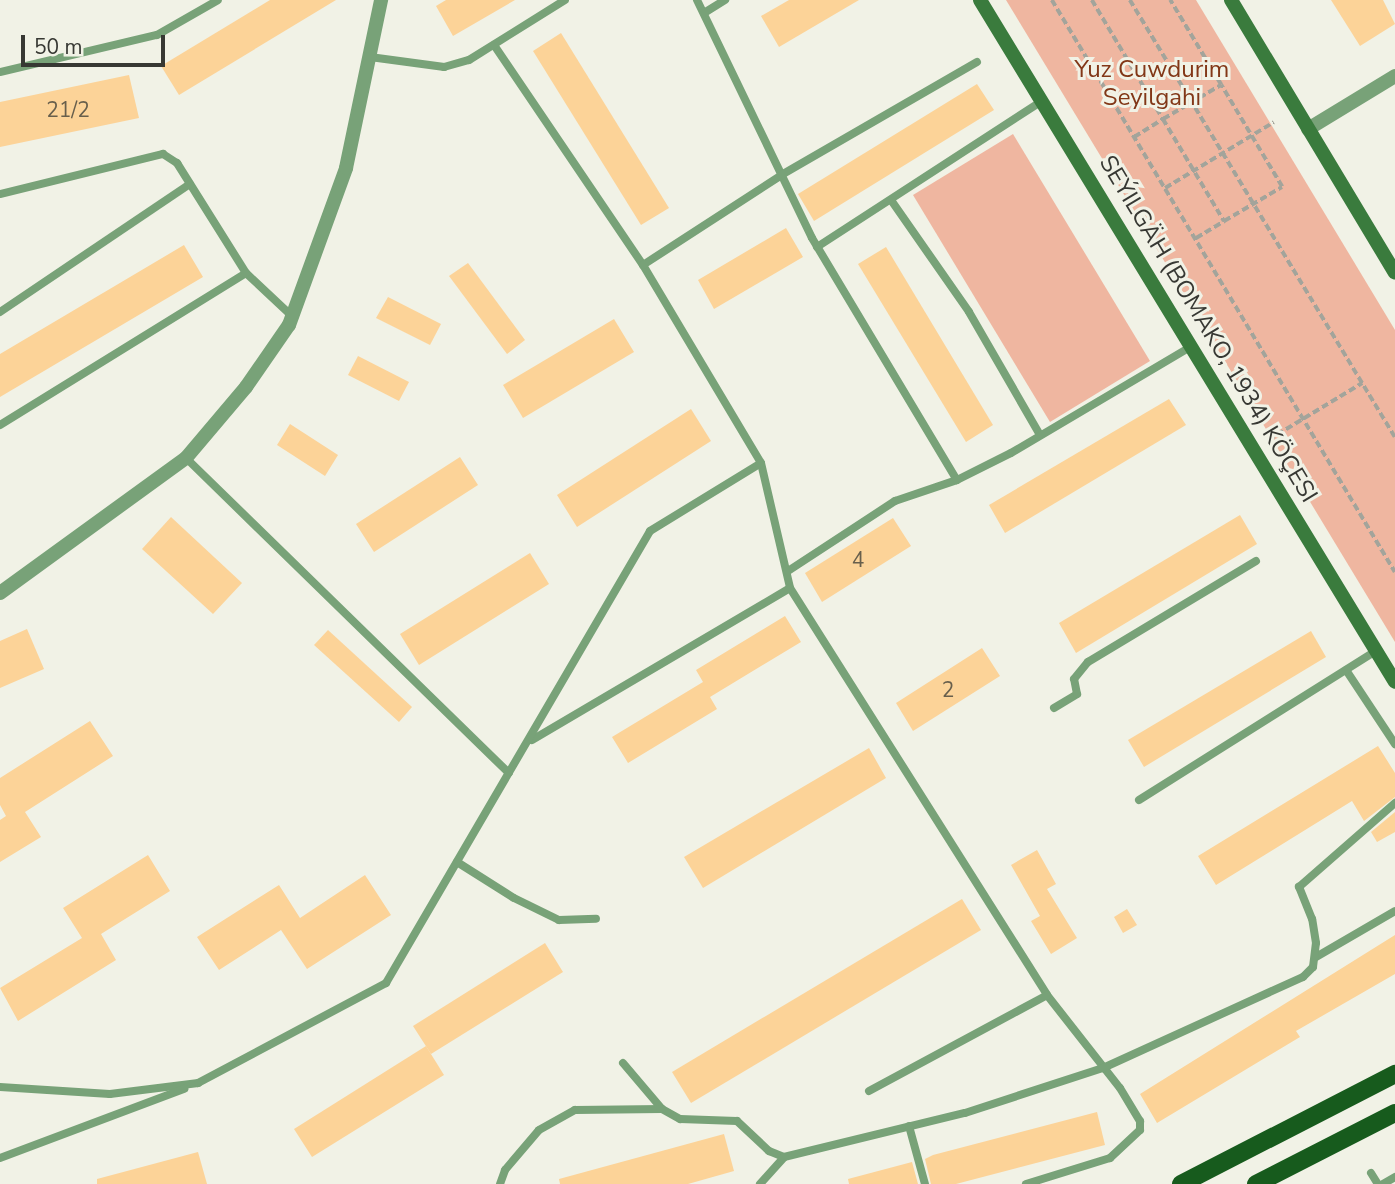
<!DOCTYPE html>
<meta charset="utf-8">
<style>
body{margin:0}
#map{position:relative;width:1395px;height:1184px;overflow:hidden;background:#f1f2e6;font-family:"Nunito Sans",sans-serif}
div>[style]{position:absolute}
.green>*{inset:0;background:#efb6a0}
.building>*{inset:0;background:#fcd398}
.path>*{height:3.5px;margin-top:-1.75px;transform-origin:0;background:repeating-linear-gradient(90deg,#a3a49b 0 7px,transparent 0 10.5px)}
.lane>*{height:8px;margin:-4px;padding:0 4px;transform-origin:4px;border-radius:4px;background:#78a278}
.street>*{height:14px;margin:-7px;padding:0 7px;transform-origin:7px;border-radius:7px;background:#78a278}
.secondary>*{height:14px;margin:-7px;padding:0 7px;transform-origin:7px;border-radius:7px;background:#3a7b3d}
.primary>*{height:18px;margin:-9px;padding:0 9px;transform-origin:9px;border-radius:9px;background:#175b1d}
span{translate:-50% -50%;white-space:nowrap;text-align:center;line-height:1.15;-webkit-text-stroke:6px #f1f2e6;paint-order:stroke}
.number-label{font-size:21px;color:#685f4c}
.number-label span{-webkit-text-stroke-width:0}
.park-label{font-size:24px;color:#823717}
.street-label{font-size:24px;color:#373833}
.scale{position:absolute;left:21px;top:35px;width:144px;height:32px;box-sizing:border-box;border:4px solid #373833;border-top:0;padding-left:9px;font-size:21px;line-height:24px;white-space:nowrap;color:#373833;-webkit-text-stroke:5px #f1f2e6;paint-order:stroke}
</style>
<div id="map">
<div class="green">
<div style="clip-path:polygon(1006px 0,1196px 0,1395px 330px,1395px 642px)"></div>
<div style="clip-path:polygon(1013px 134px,1150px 361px,1050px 422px,913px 195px)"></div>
</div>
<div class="building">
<div style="clip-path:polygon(270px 0,336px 0,179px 95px,161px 66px)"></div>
<div style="clip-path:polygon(446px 0,515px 0,453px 36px,436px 6px)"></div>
<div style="clip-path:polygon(789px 0,859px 0,779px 47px,761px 16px)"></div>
<div style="clip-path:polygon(1331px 0,1383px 0,1395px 24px,1360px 46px)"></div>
<div style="clip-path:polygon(561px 33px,669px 208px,641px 225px,533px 51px)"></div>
<div style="clip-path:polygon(129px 75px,139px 118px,0 147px,0 102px)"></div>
<div style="clip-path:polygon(977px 84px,994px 110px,814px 221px,798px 194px)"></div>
<div style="clip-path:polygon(786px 228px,803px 257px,714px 309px,698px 280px)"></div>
<div style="clip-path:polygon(184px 245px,203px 277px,0 397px,0 354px)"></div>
<div style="clip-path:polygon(886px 247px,993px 425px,966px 442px,858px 264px)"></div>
<div style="clip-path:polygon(468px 263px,525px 340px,507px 354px,449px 276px)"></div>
<div style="clip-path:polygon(388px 297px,441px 324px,430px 345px,376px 318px)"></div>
<div style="clip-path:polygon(614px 319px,634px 352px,523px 418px,503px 385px)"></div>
<div style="clip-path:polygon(358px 356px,409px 382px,399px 401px,348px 375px)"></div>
<div style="clip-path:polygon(1169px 399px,1186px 425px,1005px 533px,989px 505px)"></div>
<div style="clip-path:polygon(691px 409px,711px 441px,577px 527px,557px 495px)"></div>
<div style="clip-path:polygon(290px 424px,338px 455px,325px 476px,277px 445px)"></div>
<div style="clip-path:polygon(460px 457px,478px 485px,374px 552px,356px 524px)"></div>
<div style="clip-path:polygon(1240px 515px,1257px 544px,1076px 653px,1059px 623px)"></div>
<div style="clip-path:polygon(171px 517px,242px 583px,213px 614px,142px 549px)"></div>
<div style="clip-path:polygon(893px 518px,911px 546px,822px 602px,805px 573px)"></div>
<div style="clip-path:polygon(530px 553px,549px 584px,419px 665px,400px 634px)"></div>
<div style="clip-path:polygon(785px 616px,801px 642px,710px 697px,717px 709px,628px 763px,612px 737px,703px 682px,696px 670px)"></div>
<div style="clip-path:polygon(27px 629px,44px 669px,0 688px,0 641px)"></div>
<div style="clip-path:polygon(328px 630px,412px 707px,399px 722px,314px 645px)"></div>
<div style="clip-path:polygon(1311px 631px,1326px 657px,1144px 767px,1128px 740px)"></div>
<div style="clip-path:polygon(982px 648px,1000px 676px,913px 731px,896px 703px)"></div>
<div style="clip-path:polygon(90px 721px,113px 756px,25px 812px,41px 837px,0 862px,0 820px,6px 816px,0 805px,0 778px)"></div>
<div style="clip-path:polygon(1378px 746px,1395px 773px,1395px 797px,1364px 821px,1352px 801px,1216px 885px,1198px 856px)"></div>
<div style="clip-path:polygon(869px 748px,886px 778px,703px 888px,684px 857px)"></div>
<div style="clip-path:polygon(1395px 812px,1395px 832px,1377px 842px,1371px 832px)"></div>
<div style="clip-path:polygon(1037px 850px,1056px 884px,1047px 889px,1077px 938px,1051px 954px,1031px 921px,1040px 916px,1011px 865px)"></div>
<div style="clip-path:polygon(148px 855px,170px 891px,101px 934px,116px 960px,18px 1021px,0 988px,82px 938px,63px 908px)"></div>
<div style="clip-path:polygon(365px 875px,391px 915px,307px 969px,281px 930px,219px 970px,197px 937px,279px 885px,300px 918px)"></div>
<div style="clip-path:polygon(962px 899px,981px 930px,691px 1103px,672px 1072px)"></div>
<div style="clip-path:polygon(1127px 909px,1137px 925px,1123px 933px,1114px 917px)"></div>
<div style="clip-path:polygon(1395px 935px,1395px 974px,1296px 1031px,1300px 1037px,1157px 1123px,1140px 1094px)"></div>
<div style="clip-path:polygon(545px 943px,563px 972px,431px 1054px,413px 1026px)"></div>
<div style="clip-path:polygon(426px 1046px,444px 1075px,312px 1157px,294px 1129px)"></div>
<div style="clip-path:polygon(1097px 1112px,1105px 1145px,956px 1184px,931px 1184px,925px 1159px,933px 1155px)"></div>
<div style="clip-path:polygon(724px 1134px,734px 1171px,688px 1184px,560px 1184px,559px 1179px)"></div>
<div style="clip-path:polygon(198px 1152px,207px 1184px,97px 1184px,97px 1179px)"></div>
<div style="clip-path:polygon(912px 1162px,918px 1184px,849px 1184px,848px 1179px)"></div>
</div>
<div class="path">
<div style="left:1052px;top:0;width:667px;rotate:59.05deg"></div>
<div style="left:1092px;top:0;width:139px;rotate:59.2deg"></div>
<div style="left:1163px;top:119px;width:67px;rotate:-30.4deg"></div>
<div style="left:1221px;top:85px;width:99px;rotate:-121deg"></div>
<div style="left:1130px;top:0;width:511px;rotate:58.77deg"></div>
<div style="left:1134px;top:137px;width:34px;rotate:-32deg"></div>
<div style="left:1163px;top:119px;width:119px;rotate:59.1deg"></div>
<div style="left:1224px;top:221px;width:67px;rotate:-30.4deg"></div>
<div style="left:1282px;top:187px;width:119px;rotate:-120.9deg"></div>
<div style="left:1165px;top:188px;width:127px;rotate:-31.2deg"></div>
<div style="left:1196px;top:238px;width:33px;rotate:-31deg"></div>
<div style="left:1268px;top:440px;width:110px;rotate:-31.2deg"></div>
</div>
<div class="lane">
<div style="left:697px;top:0;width:264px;rotate:64.2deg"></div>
<div style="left:812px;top:238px;width:282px;rotate:59.1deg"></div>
<div style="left:704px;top:13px;width:25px;rotate:-32deg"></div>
<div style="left:494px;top:45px;width:266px;rotate:55.9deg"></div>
<div style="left:643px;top:265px;width:230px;rotate:59.2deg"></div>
<div style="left:761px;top:463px;width:128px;rotate:76.9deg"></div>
<div style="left:790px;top:588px;width:481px;rotate:57.7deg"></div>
<div style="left:1047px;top:995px;width:118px;rotate:51.9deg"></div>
<div style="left:1120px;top:1088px;width:39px;rotate:59deg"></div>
<div style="left:1140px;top:1121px;width:9px;rotate:90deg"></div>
<div style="left:1140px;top:1130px;width:41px;rotate:137deg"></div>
<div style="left:1110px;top:1158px;width:88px;rotate:162.8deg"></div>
<div style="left:370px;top:57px;width:75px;rotate:7.7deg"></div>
<div style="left:444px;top:67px;width:26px;rotate:-16deg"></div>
<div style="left:469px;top:60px;width:113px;rotate:-32deg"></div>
<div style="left:0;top:72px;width:161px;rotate:-13.3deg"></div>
<div style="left:157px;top:35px;width:70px;rotate:-29.8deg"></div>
<div style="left:0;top:194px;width:168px;rotate:-13.8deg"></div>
<div style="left:163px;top:154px;width:17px;rotate:33deg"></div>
<div style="left:177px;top:163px;width:130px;rotate:57.9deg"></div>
<div style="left:246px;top:273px;width:63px;rotate:43.1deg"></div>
<div style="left:891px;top:200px;width:136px;rotate:55.1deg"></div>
<div style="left:969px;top:312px;width:142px;rotate:60deg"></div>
<div style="left:817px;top:247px;width:268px;rotate:-33deg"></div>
<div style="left:643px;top:265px;width:167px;rotate:-33deg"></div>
<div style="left:783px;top:174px;width:224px;rotate:-30deg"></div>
<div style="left:0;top:312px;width:229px;rotate:-34deg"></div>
<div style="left:0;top:425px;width:289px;rotate:-31.7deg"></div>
<div style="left:186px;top:458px;width:451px;rotate:44.3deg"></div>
<div style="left:788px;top:571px;width:128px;rotate:-33.2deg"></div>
<div style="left:895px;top:501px;width:65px;rotate:-18.7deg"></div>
<div style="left:957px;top:480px;width:60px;rotate:-26.6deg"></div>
<div style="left:1011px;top:453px;width:210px;rotate:-30.6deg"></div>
<div style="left:1346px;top:670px;width:89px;rotate:56.5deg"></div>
<div style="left:1054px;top:708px;width:27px;rotate:-31deg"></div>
<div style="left:1077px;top:694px;width:15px;rotate:-101deg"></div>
<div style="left:1074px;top:679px;width:22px;rotate:-51deg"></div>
<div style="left:1088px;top:662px;width:196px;rotate:-31deg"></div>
<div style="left:532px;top:740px;width:299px;rotate:-30.5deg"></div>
<div style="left:1139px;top:800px;width:280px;rotate:-32.2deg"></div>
<div style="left:457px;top:862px;width:67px;rotate:32.3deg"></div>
<div style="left:514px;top:898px;width:50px;rotate:26.1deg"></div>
<div style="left:559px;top:920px;width:37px;rotate:-2deg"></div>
<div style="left:1316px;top:957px;width:91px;rotate:-30.2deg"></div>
<div style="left:623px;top:1063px;width:60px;rotate:49.7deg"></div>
<div style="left:662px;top:1109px;width:21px;rotate:29deg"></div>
<div style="left:680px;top:1119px;width:57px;rotate:2deg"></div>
<div style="left:737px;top:1121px;width:44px;rotate:43.2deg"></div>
<div style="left:769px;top:1151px;width:16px;rotate:22deg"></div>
<div style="left:784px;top:1157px;width:186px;rotate:-13.7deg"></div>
<div style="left:965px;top:1113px;width:145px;rotate:-18.1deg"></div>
<div style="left:1103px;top:1068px;width:220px;rotate:-24.5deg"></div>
<div style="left:1303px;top:977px;width:14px;rotate:-45deg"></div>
<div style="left:1313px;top:967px;width:24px;rotate:-83deg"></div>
<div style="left:1316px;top:943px;width:24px;rotate:-99deg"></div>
<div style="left:1312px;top:919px;width:35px;rotate:-112deg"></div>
<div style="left:1299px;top:887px;width:128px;rotate:-41.2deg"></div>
<div style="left:0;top:1087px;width:110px;rotate:3.6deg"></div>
<div style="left:110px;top:1094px;width:89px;rotate:-7.1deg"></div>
<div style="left:198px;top:1083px;width:213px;rotate:-28deg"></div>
<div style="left:386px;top:983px;width:523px;rotate:-59.71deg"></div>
<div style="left:650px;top:531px;width:130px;rotate:-31.5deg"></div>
<div style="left:869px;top:1091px;width:202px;rotate:-28.3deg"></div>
<div style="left:909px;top:1126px;width:60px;rotate:74.6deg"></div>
<div style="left:0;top:1158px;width:197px;rotate:-20.6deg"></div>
<div style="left:1371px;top:1173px;width:13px;rotate:58deg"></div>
<div style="left:500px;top:1184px;width:15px;rotate:-70deg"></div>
<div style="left:505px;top:1170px;width:52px;rotate:-49.6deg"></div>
<div style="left:539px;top:1130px;width:41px;rotate:-29.1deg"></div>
<div style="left:575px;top:1110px;width:87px;rotate:-0.7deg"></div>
<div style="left:760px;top:1184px;width:36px;rotate:-48deg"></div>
<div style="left:1383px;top:1184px;width:14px;rotate:-30deg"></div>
</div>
<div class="street">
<div style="left:1308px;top:129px;width:102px;rotate:-31.3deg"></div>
<div style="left:0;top:593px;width:230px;rotate:-36deg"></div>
<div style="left:186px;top:458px;width:93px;rotate:-49.8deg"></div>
<div style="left:246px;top:387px;width:75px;rotate:-55.3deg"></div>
<div style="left:289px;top:325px;width:167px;rotate:-70deg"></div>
<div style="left:346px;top:168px;width:172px;rotate:-78.2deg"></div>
</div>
<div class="secondary">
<div style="left:980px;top:0;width:798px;rotate:58.68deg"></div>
<div style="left:1231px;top:0;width:318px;rotate:59deg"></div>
</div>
<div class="primary">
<div style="left:1181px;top:1184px;width:241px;rotate:-27.2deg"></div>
<div style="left:1256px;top:1184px;width:156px;rotate:-27.1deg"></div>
</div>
<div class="number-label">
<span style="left:68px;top:110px">21/2</span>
<span style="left:858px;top:560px">4</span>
<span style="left:948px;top:690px">2</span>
</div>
<div class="park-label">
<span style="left:1152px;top:84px">Yuz Cuwdurim<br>Seyilgahi</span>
</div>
<div class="street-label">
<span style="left:1208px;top:329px;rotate:59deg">SEÝILGÄH (BOMAKO, 1934) KÖÇESI</span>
</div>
<div class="scale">50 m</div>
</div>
